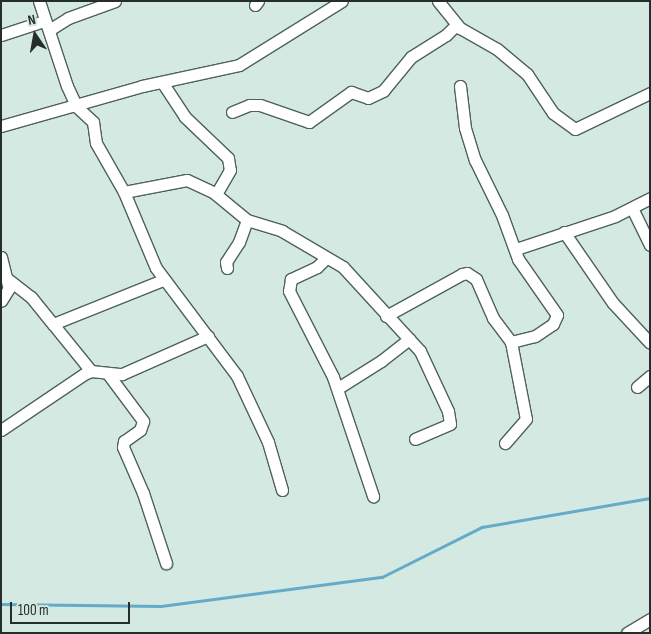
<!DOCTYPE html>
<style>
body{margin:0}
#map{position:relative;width:651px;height:634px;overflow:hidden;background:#d4e9e1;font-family:"Sofia Sans Condensed",sans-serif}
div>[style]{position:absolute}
.stream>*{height:2.5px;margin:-1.25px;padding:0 1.25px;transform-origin:1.25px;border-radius:1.25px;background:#64abc9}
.roads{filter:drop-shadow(1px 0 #4e615a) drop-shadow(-1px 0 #4e615a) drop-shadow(0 1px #4e615a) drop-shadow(0 -1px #4e615a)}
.minor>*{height:11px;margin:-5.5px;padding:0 5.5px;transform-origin:5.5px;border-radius:5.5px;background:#fff}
span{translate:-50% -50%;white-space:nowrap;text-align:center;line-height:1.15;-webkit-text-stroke:4px #d4e9e1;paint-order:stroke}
.frame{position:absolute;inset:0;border:2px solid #262e2b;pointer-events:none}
.north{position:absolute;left:10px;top:10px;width:50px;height:50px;-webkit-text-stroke:4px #d4e9e1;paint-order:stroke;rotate:348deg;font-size:14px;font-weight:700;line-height:20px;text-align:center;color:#262e2b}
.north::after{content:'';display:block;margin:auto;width:18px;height:22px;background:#262e2b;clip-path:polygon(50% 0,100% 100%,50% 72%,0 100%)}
.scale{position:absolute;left:10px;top:602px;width:120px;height:22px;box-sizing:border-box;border:2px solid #262e2b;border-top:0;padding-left:6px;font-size:15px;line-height:18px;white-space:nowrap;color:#262e2b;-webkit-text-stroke:4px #d4e9e1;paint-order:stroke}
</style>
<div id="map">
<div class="stream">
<div style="left:1px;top:604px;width:160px;rotate:0.7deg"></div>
<div style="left:161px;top:606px;width:223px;rotate:-7.5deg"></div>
<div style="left:382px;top:577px;width:112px;rotate:-26.6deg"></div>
<div style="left:482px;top:527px;width:170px;rotate:-9.8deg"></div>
</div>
<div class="roads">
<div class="minor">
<div style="left:39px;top:1px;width:89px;rotate:71.8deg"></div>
<div style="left:67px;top:86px;width:23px;rotate:65deg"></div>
<div style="left:77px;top:107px;width:22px;rotate:43deg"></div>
<div style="left:93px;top:122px;width:21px;rotate:82deg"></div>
<div style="left:96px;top:143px;width:56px;rotate:60.3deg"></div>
<div style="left:124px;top:192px;width:82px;rotate:67.2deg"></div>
<div style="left:156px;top:268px;width:135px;rotate:53.1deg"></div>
<div style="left:237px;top:376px;width:73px;rotate:64.8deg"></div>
<div style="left:268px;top:442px;width:50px;rotate:73.7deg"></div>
<div style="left:438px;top:1px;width:35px;rotate:51deg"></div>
<div style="left:460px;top:28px;width:43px;rotate:29.6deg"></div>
<div style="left:497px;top:49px;width:39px;rotate:40deg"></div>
<div style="left:527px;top:74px;width:47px;rotate:56.3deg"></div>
<div style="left:553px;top:113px;width:27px;rotate:36deg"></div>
<div style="left:575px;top:129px;width:83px;rotate:-25.6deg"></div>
<div style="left:255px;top:5px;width:5px;rotate:-53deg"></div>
<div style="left:49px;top:30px;width:22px;rotate:-32deg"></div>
<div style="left:68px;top:18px;width:50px;rotate:-19.9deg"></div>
<div style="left:1px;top:35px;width:45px;rotate:-18deg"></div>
<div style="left:162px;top:82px;width:42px;rotate:56.7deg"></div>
<div style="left:185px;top:117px;width:59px;rotate:43.6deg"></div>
<div style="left:228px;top:158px;width:12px;rotate:81deg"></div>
<div style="left:230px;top:170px;width:28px;rotate:120deg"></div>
<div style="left:460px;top:86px;width:42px;rotate:83.2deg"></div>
<div style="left:465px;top:128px;width:34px;rotate:73deg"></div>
<div style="left:475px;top:160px;width:61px;rotate:63.9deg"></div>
<div style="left:502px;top:215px;width:47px;rotate:70deg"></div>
<div style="left:518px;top:259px;width:68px;rotate:55.1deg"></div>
<div style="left:557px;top:315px;width:10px;rotate:114deg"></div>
<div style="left:553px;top:324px;width:22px;rotate:146deg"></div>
<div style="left:535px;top:336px;width:25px;rotate:166deg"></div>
<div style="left:232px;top:112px;width:18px;rotate:-22deg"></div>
<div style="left:249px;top:105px;width:11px"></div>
<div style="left:260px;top:105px;width:52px;rotate:19.1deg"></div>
<div style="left:309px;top:122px;width:52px;rotate:-35.5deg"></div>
<div style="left:351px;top:92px;width:18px;rotate:19deg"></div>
<div style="left:368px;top:98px;width:17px;rotate:-25deg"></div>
<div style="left:383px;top:91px;width:44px;rotate:-50.5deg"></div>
<div style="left:411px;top:57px;width:41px;rotate:-32.2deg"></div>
<div style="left:446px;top:35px;width:14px;rotate:-45deg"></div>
<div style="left:1px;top:126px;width:147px;rotate:-15.8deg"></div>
<div style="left:142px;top:86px;width:99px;rotate:-12.2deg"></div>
<div style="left:239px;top:65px;width:121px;rotate:-31.9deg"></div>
<div style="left:124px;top:192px;width:64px;rotate:-10.8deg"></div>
<div style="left:187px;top:180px;width:29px;rotate:25deg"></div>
<div style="left:213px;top:192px;width:44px;rotate:39.5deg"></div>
<div style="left:247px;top:220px;width:37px;rotate:17deg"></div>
<div style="left:282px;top:231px;width:71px;rotate:30.5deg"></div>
<div style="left:343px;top:267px;width:114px;rotate:47.5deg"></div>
<div style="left:420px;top:351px;width:66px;rotate:65deg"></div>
<div style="left:448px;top:411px;width:13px;rotate:81deg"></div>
<div style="left:450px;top:424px;width:38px;rotate:157deg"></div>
<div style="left:632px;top:208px;width:41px;rotate:64.1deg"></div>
<div style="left:564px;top:232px;width:86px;rotate:55.4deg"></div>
<div style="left:613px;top:303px;width:54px;rotate:47.2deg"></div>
<div style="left:516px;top:249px;width:104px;rotate:-18.4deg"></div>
<div style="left:615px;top:216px;width:39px;rotate:-27deg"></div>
<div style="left:1px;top:257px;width:32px;rotate:76deg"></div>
<div style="left:9px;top:288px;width:15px;rotate:122deg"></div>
<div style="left:326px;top:258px;width:13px;rotate:135deg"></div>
<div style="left:317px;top:267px;width:29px;rotate:155deg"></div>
<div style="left:291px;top:279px;width:12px;rotate:99deg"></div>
<div style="left:289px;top:291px;width:97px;rotate:62.9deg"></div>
<div style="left:333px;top:377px;width:126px;rotate:71.4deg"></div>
<div style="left:227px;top:268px;width:6px;rotate:-99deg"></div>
<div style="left:226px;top:262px;width:24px;rotate:-57deg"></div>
<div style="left:239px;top:242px;width:23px;rotate:-70deg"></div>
<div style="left:9px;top:280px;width:28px;rotate:38deg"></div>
<div style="left:31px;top:297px;width:35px;rotate:51deg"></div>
<div style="left:386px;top:316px;width:87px;rotate:-28.9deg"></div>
<div style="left:462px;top:274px;width:5px;rotate:-11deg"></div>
<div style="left:467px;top:273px;width:11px;rotate:34deg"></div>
<div style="left:476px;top:279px;width:43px;rotate:66.4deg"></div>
<div style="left:493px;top:318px;width:30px;rotate:53deg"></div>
<div style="left:511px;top:342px;width:78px;rotate:79deg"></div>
<div style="left:526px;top:419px;width:32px;rotate:131deg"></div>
<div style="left:91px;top:371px;width:60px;rotate:-129deg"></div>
<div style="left:53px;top:324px;width:118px;rotate:-21.8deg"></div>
<div style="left:108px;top:374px;width:59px;rotate:53.3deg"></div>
<div style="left:143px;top:421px;width:9px;rotate:108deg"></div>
<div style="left:140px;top:430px;width:19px;rotate:145deg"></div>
<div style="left:124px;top:441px;width:6px;rotate:99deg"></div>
<div style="left:123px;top:447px;width:50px;rotate:66.5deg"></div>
<div style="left:143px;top:493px;width:74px;rotate:71.8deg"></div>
<div style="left:637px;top:387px;width:17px;rotate:-40deg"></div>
<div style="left:338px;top:388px;width:51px;rotate:-32.1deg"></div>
<div style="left:381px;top:361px;width:36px;rotate:-38deg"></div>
<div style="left:1px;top:430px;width:100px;rotate:-34deg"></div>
<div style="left:84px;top:374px;width:8px;rotate:-23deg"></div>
<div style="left:91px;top:371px;width:31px;rotate:6deg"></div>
<div style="left:122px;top:374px;width:94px;rotate:-23.8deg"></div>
<div style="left:627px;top:633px;width:27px;rotate:-31deg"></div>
</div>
</div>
<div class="frame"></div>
<div class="north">N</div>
<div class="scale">100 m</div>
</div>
